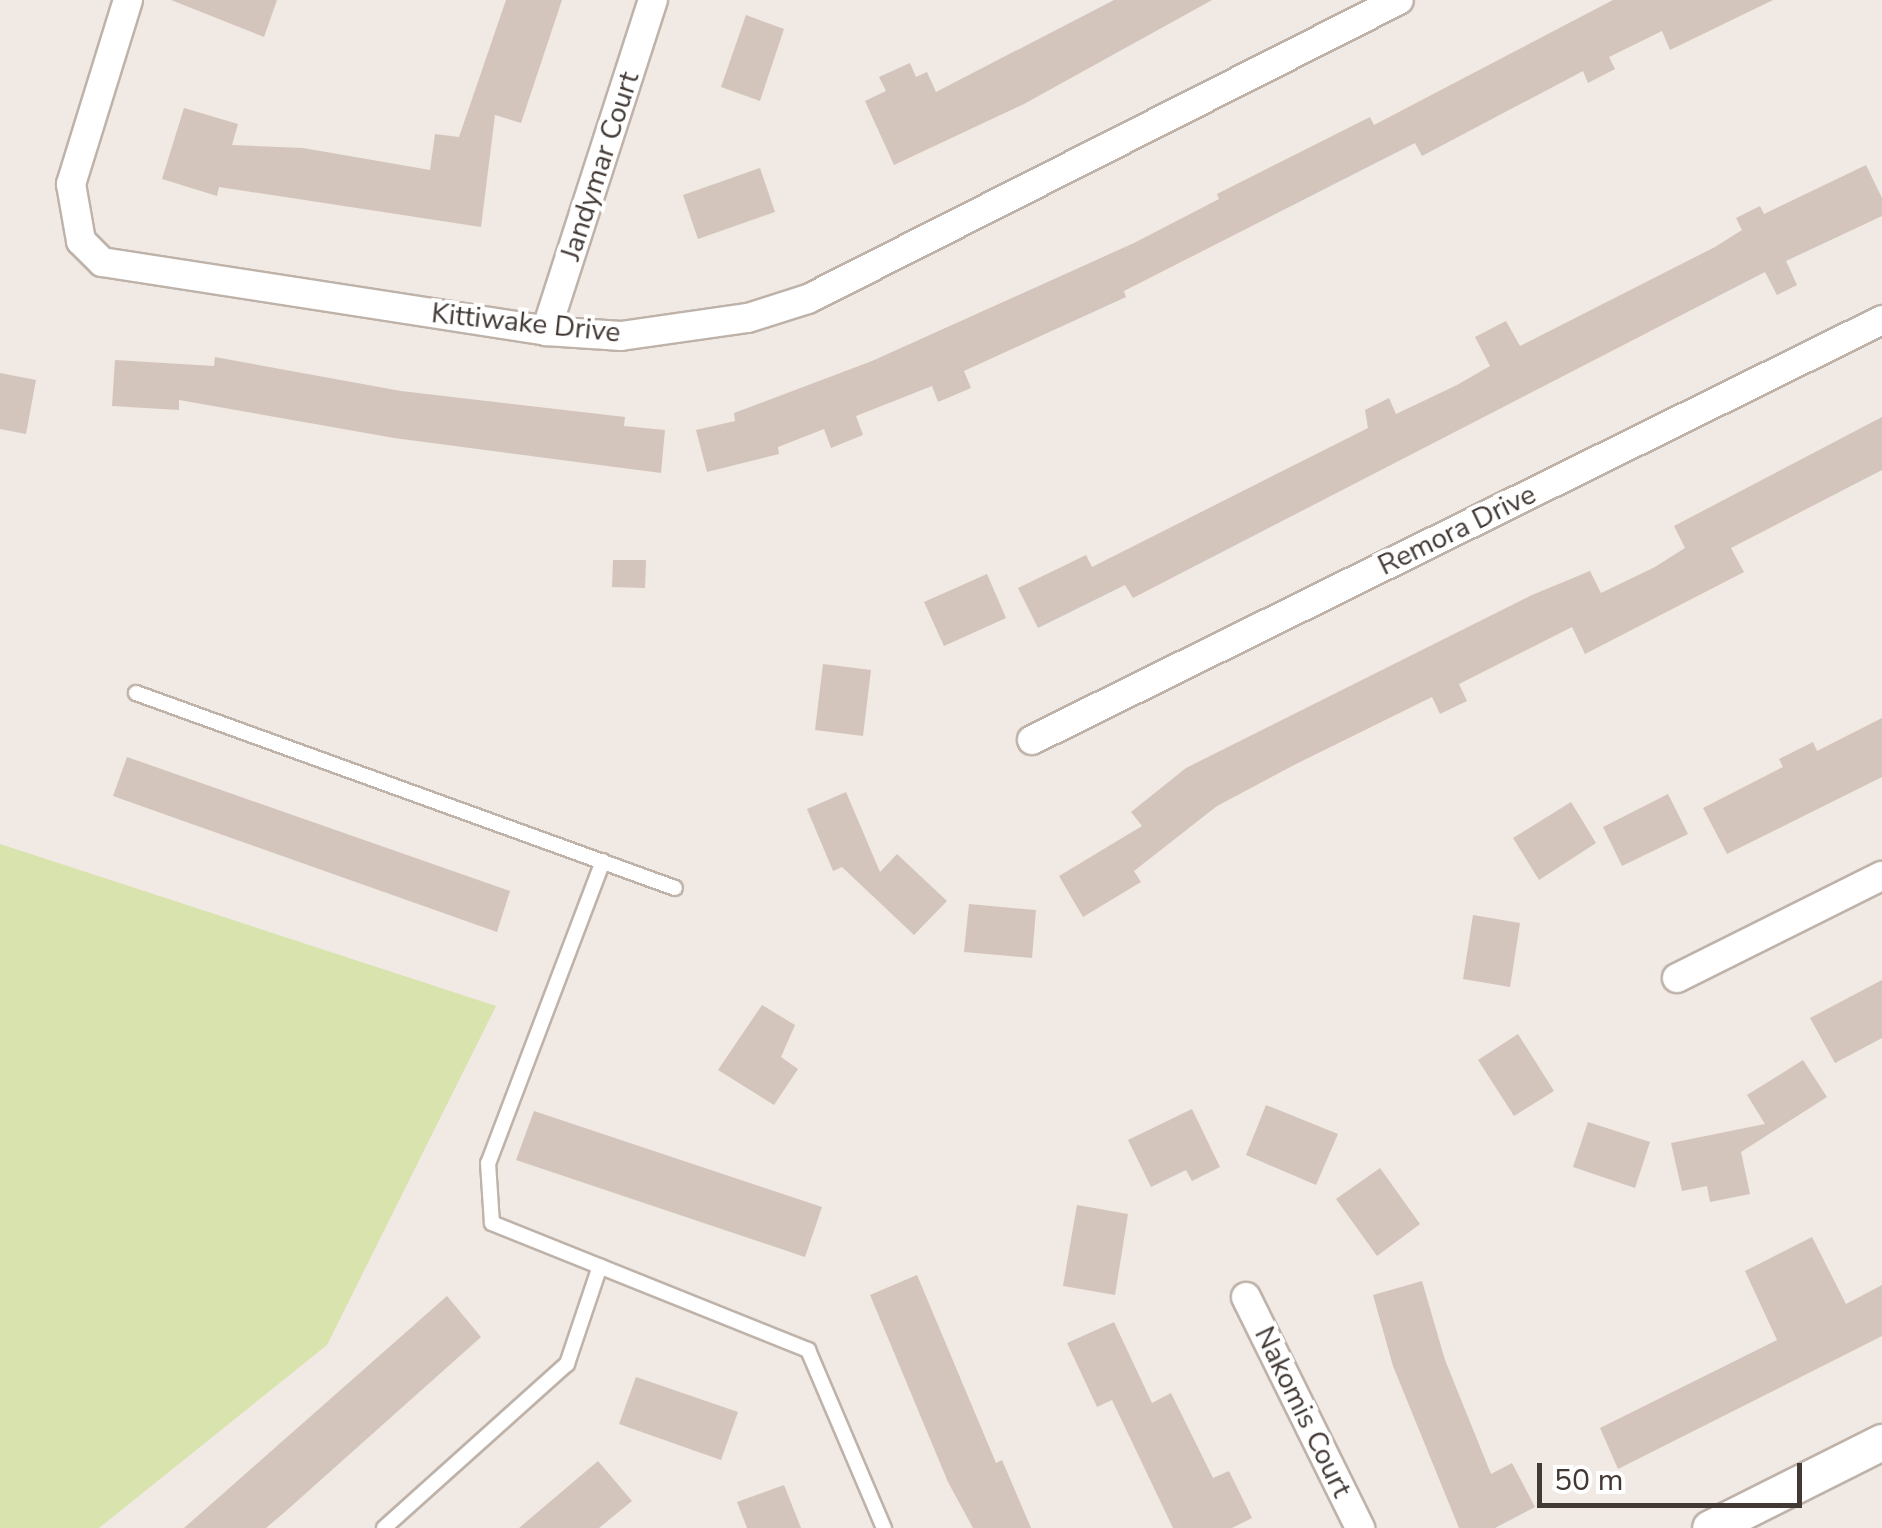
<!DOCTYPE html>
<style>
body{margin:0}
#map{position:relative;width:1882px;height:1528px;overflow:hidden;background:#f1e9e3;font-family:"Nunito Sans",sans-serif}
div>[style]{position:absolute}
.green>*{inset:0;background:#d8e3ad}
.building>*{inset:0;background:#d4c5bc}
.roads{filter:drop-shadow(2px 0 #beb2a9) drop-shadow(-2px 0 #beb2a9) drop-shadow(0 2px #beb2a9) drop-shadow(0 -2px #beb2a9)}
.service>*{height:14px;margin:-7px;padding:0 7px;transform-origin:7px;border-radius:7px;background:#fff}
.minor>*{height:28px;margin:-14px;padding:0 14px;transform-origin:14px;border-radius:14px;background:#fff}
.tertiary>*{height:35px;margin:-17.5px;padding:0 17.5px;transform-origin:17.5px;border-radius:17.5px;background:#fff}
span{translate:-50% -50%;white-space:nowrap;text-align:center;line-height:1.15;-webkit-text-stroke:8px #fff;paint-order:stroke}
.street-label{font-size:28px;color:#423934}
.scale{position:absolute;left:1537px;top:1463px;width:265px;height:45px;box-sizing:border-box;border:5px solid #423934;border-top:0;padding-left:12px;font-size:30px;line-height:35px;white-space:nowrap;color:#423934;-webkit-text-stroke:8px #fff;paint-order:stroke}
</style>
<div id="map">
<div class="green">
<div style="clip-path:polygon(0 844px,496px 1006px,327px 1345px,99px 1528px,0 1528px)"></div>
</div>
<div class="building">
<div style="clip-path:polygon(171px 0,277px 0,264px 37px)"></div>
<div style="clip-path:polygon(506px 0,562px 0,521px 123px,495px 115px,481px 227px,219px 187px,217px 196px,162px 179px,184px 108px,238px 124px,232px 145px,303px 148px,430px 170px,435px 134px,459px 137px)"></div>
<div style="clip-path:polygon(1114px 0,1212px 0,1024px 104px,894px 165px,865px 101px,886px 91px,879px 77px,910px 63px,916px 77px,927px 72px,936px 92px)"></div>
<div style="clip-path:polygon(1613px 0,1773px 0,1670px 50px,1662px 31px,1609px 57px,1615px 69px,1588px 83px,1583px 71px,1422px 156px,1415px 143px,1124px 291px,1126px 297px,964px 371px,971px 388px,938px 402px,932px 386px,856px 416px,863px 435px,831px 448px,824px 429px,778px 447px,779px 454px,707px 472px,696px 430px,735px 421px,734px 413px,872px 361px,1134px 243px,1219px 199px,1217px 194px,1370px 117px,1374px 125px)"></div>
<div style="clip-path:polygon(746px 15px,784px 29px,760px 101px,721px 87px)"></div>
<div style="clip-path:polygon(1866px 165px,1882px 198px,1882px 216px,1786px 261px,1797px 285px,1777px 295px,1765px 272px,1133px 598px,1125px 585px,1038px 628px,1018px 588px,1086px 555px,1092px 567px,1368px 428px,1365px 410px,1389px 398px,1396px 414px,1457px 385px,1490px 366px,1475px 337px,1506px 321px,1520px 346px,1715px 247px,1742px 230px,1736px 218px,1760px 206px,1764px 214px)"></div>
<div style="clip-path:polygon(760px 168px,775px 212px,698px 239px,683px 195px)"></div>
<div style="clip-path:polygon(215px 357px,401px 391px,625px 417px,624px 426px,665px 430px,661px 473px,394px 438px,179px 400px,179px 410px,112px 406px,115px 360px,214px 366px)"></div>
<div style="clip-path:polygon(0 373px,36px 380px,26px 434px,0 429px)"></div>
<div style="clip-path:polygon(1882px 417px,1882px 470px,1731px 548px,1744px 572px,1585px 654px,1572px 627px,1459px 684px,1467px 701px,1440px 714px,1432px 697px,1296px 764px,1217px 806px,1134px 871px,1141px 882px,1083px 917px,1059px 876px,1142px 826px,1131px 812px,1186px 768px,1532px 595px,1590px 571px,1601px 593px,1655px 567px,1685px 548px,1674px 526px)"></div>
<div style="clip-path:polygon(613px 560px,646px 560px,645px 588px,612px 587px)"></div>
<div style="clip-path:polygon(987px 574px,1006px 618px,944px 646px,924px 602px)"></div>
<div style="clip-path:polygon(823px 664px,871px 670px,863px 736px,815px 730px)"></div>
<div style="clip-path:polygon(1882px 718px,1882px 777px,1727px 854px,1703px 808px,1783px 767px,1779px 759px,1813px 742px,1817px 751px)"></div>
<div style="clip-path:polygon(127px 757px,510px 891px,497px 932px,113px 796px)"></div>
<div style="clip-path:polygon(846px 792px,880px 872px,897px 854px,947px 901px,914px 935px,842px 867px,833px 871px,807px 809px)"></div>
<div style="clip-path:polygon(1668px 794px,1688px 834px,1622px 866px,1603px 827px)"></div>
<div style="clip-path:polygon(1571px 802px,1596px 843px,1539px 880px,1513px 838px)"></div>
<div style="clip-path:polygon(969px 904px,1036px 910px,1032px 958px,964px 952px)"></div>
<div style="clip-path:polygon(1473px 915px,1520px 923px,1510px 987px,1463px 979px)"></div>
<div style="clip-path:polygon(1882px 980px,1882px 1038px,1835px 1063px,1810px 1018px)"></div>
<div style="clip-path:polygon(762px 1005px,795px 1025px,781px 1057px,798px 1069px,774px 1105px,718px 1070px)"></div>
<div style="clip-path:polygon(1518px 1034px,1554px 1091px,1514px 1116px,1478px 1060px)"></div>
<div style="clip-path:polygon(1803px 1060px,1827px 1097px,1741px 1152px,1750px 1194px,1710px 1202px,1707px 1186px,1682px 1191px,1671px 1143px,1765px 1124px,1747px 1095px)"></div>
<div style="clip-path:polygon(1266px 1105px,1338px 1134px,1316px 1185px,1246px 1155px)"></div>
<div style="clip-path:polygon(1192px 1109px,1220px 1167px,1192px 1181px,1186px 1170px,1151px 1187px,1128px 1140px)"></div>
<div style="clip-path:polygon(534px 1111px,822px 1207px,805px 1257px,516px 1160px)"></div>
<div style="clip-path:polygon(1588px 1122px,1650px 1142px,1635px 1188px,1573px 1167px)"></div>
<div style="clip-path:polygon(1380px 1168px,1420px 1224px,1377px 1256px,1336px 1199px)"></div>
<div style="clip-path:polygon(1077px 1205px,1128px 1214px,1115px 1295px,1063px 1286px)"></div>
<div style="clip-path:polygon(1812px 1237px,1846px 1304px,1882px 1285px,1882px 1336px,1618px 1469px,1600px 1428px,1777px 1340px,1745px 1271px)"></div>
<div style="clip-path:polygon(917px 1275px,996px 1463px,1002px 1460px,1031px 1528px,973px 1528px,948px 1482px,870px 1295px)"></div>
<div style="clip-path:polygon(1422px 1281px,1445px 1360px,1491px 1474px,1512px 1463px,1535px 1507px,1495px 1528px,1459px 1528px,1393px 1366px,1373px 1295px)"></div>
<div style="clip-path:polygon(447px 1296px,481px 1337px,286px 1511px,266px 1528px,184px 1528px)"></div>
<div style="clip-path:polygon(1114px 1322px,1152px 1403px,1171px 1393px,1213px 1478px,1229px 1471px,1252px 1518px,1232px 1528px,1173px 1528px,1112px 1400px,1097px 1407px,1067px 1343px)"></div>
<div style="clip-path:polygon(636px 1377px,738px 1412px,721px 1460px,619px 1424px)"></div>
<div style="clip-path:polygon(598px 1461px,632px 1501px,599px 1528px,519px 1528px)"></div>
<div style="clip-path:polygon(784px 1485px,801px 1528px,747px 1528px,737px 1502px)"></div>
</div>
<div class="roads">
<div class="service">
<div style="left:136px;top:693px;width:573px;rotate:19.89deg"></div>
<div style="left:603px;top:861px;width:323px;rotate:110.8deg"></div>
<div style="left:488px;top:1163px;width:60px;rotate:86.2deg"></div>
<div style="left:492px;top:1223px;width:341px;rotate:21.9deg"></div>
<div style="left:808px;top:1350px;width:194px;rotate:66.9deg"></div>
<div style="left:384px;top:1528px;width:246px;rotate:-41.9deg"></div>
<div style="left:567px;top:1364px;width:103px;rotate:-71.4deg"></div>
</div>
<div class="minor">
<div style="left:128px;top:0;width:193px;rotate:107.2deg"></div>
<div style="left:71px;top:184px;width:58px;rotate:80deg"></div>
<div style="left:81px;top:241px;width:30px;rotate:45deg"></div>
<div style="left:102px;top:262px;width:449px;rotate:8.8deg"></div>
<div style="left:546px;top:331px;width:75px;rotate:3.8deg"></div>
<div style="left:621px;top:336px;width:128px;rotate:-8.1deg"></div>
<div style="left:748px;top:318px;width:63px;rotate:-17.6deg"></div>
<div style="left:808px;top:299px;width:662px;rotate:-26.84deg"></div>
<div style="left:546px;top:331px;width:348px;rotate:-72.1deg"></div>
<div style="left:1032px;top:740px;width:948px;rotate:-26.29deg"></div>
<div style="left:1677px;top:978px;width:229px;rotate:-26.5deg"></div>
<div style="left:1246px;top:1297px;width:258px;rotate:63.7deg"></div>
</div>
<div class="tertiary">
<div style="left:1710px;top:1528px;width:192px;rotate:-26.6deg"></div>
</div>
</div>
<div class="street-label">
<span style="left:600px;top:166px;rotate:-72deg">Jandymar Court</span>
<span style="left:526px;top:323px;rotate:6deg">Kittiwake Drive</span>
<span style="left:1457px;top:530px;rotate:-26deg">Remora Drive</span>
<span style="left:1303px;top:1412px;rotate:64deg">Nakomis Court</span>
</div>
<div class="scale">50 m</div>
</div>
